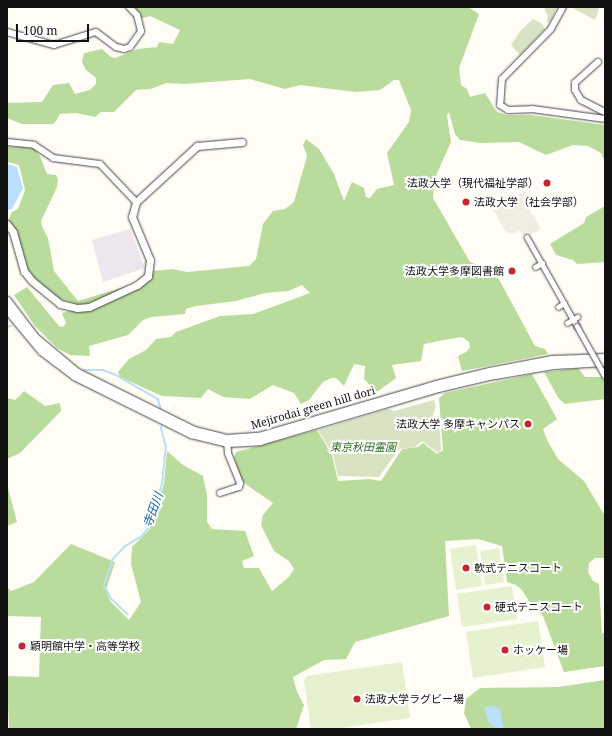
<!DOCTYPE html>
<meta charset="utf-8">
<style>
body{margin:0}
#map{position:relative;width:612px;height:736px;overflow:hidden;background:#fffdf5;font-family:"Noto Serif","Noto Sans JP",serif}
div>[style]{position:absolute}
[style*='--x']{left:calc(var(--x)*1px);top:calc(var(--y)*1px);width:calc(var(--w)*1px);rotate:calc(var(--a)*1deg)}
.industrial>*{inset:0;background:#eee6ef}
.forest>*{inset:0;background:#b9dc9c}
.cemetery>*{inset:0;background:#d9e3c4}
.pitch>*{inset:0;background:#e6f2cf}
.plaza>*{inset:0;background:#f1ede2}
.water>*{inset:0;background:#b9e0f7}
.stream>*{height:1.5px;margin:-0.75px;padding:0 0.75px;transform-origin:0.75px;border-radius:0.75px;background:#b9e0f7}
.roads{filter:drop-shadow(0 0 1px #444) drop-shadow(0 0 1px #444)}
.pedestrian>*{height:4.5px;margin:-2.25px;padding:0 2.25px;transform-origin:2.25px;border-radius:2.25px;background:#fff}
.minor>*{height:6px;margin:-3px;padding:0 3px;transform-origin:3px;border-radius:3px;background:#fff}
.tertiary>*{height:7px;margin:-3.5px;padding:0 3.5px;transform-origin:3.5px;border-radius:3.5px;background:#fff}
.bridges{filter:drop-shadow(0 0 1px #444) drop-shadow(0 0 1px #444)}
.pedestrian-bridge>*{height:4.5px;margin:-2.25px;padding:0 2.25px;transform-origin:2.25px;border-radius:2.25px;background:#fff}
.dots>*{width:11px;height:11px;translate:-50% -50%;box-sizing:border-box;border:2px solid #fff;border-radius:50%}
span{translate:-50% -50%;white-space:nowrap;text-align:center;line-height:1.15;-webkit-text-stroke:4px #fff;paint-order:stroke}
.poi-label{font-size:11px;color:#111}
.right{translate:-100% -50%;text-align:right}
.left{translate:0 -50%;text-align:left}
.street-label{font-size:11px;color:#111}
.park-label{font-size:11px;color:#2f6b1f;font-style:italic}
.water-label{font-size:12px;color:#1768a6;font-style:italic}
.frame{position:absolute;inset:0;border:8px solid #111;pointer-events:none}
.scale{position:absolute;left:16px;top:24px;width:73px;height:18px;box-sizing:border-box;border:2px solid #111;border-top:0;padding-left:5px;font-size:12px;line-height:14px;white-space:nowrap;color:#111;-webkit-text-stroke:3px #fff;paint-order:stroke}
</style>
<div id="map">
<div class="industrial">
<div style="clip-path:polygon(130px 229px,145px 268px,103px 282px,92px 240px)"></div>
</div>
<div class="forest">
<div style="clip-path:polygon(125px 7px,468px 7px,479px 14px,459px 68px,461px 85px,467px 89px,470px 97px,485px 93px,497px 112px,507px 115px,531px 115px,605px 125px,605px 161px,601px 153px,588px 146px,573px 145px,546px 155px,519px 142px,481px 143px,460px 140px,455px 134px,449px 112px,447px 116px,451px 142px,434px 180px,433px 198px,470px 262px,495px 272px,535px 346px,545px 349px,548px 354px,462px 371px,458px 356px,466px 352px,470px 348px,469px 342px,462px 337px,444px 340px,424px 344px,421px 361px,392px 365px,396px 378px,377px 392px,364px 379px,365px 366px,354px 364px,344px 386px,336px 378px,331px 378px,323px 382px,309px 400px,301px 404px,294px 393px,273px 385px,250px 399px,223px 397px,208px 389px,201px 398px,162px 396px,120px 377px,118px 372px,129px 359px,146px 350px,156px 339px,171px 337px,176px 332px,220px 316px,253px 314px,310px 293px,302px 285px,288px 291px,265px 293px,236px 301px,196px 306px,186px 309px,185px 314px,151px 317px,143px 320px,128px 335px,89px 346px,90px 356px,70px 355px,57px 348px,35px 326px,14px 295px,27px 287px,59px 326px,63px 327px,66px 323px,62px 313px,74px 310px,74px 303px,56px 298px,30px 277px,8px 221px,12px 212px,18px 209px,25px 190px,19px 165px,7px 162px,7px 147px,33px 147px,40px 156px,47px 174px,56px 175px,58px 179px,57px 187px,41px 221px,42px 226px,48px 238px,54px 271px,78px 301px,127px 286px,129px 291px,139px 288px,151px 279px,153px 271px,172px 269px,187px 272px,249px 266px,256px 259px,263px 224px,273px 211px,285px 209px,294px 202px,307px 156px,303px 145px,306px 139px,319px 149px,334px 174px,344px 201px,352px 182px,364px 188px,366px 197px,370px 198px,377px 189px,394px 185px,387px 153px,409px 122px,411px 110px,399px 80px,394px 80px,380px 90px,355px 92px,300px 85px,285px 89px,250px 79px,184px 84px,167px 83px,150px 89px,136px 90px,114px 112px,101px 112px,95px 117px,76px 113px,60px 114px,54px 124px,22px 124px,7px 118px,7px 103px,42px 102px,53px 85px,69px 83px,75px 94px,90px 90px,96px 84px,96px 78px,86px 70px,82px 62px,84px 53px,102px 49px,111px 57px,115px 58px,138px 49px,157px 47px,159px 42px,173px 44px,180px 30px,150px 16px,137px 20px)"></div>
<div style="clip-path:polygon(605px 206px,605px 262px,577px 264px,573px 260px,556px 255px,550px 244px,584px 223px,586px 217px)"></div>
<div style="clip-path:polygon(578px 368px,585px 377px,605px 377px,605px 399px,565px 404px,559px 399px,544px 372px)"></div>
<div style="clip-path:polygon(532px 374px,557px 419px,543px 429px,547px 440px,558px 459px,584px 481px,605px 516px,605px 558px,595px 558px,589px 563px,588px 572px,593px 581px,599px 584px,602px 633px,605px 633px,605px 666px,564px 672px,543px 616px,533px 608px,522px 590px,516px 585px,507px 582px,502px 546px,478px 539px,445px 541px,449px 616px,355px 642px,346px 659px,324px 660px,293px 677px,297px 692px,304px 705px,296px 729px,9px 729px,7px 676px,39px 677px,41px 617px,7px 616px,7px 587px,11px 591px,34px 582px,71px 544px,115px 562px,106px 590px,110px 601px,129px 620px,141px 602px,131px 564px,132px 547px,149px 530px,164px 484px,167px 451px,183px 465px,203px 476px,207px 495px,207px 522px,212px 529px,245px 531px,254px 556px,242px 561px,244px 568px,259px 568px,272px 591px,289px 577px,294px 569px,289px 561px,274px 551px,261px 525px,263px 515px,273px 503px,241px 481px,234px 457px,236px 452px,317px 430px,332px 455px,338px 481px,369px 479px,381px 481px,402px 449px,418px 447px,423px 443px,437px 454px,443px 450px,439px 398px,445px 393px)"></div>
<div style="clip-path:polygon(24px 391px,45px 406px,60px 403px,61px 411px,20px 453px,7px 459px,7px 398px,15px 400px)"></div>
<div style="clip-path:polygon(7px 484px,17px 522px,7px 526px)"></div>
<div style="clip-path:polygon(605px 680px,605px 729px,471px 729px,464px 713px,466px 699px,480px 688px,558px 687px)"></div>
</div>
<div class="cemetery">
<div style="clip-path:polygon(545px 7px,557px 7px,549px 23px,547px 22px,548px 15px,545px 11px)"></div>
<div style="clip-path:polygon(571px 7px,595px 7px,599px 9px,595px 20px)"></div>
<div style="clip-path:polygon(533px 19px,541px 23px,545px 29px,520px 55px,511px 45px,521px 30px)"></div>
<div style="clip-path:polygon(434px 400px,436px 407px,433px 415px,440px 432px,441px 450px,438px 453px,422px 441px,415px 447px,399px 449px,379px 477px,338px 476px,333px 454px,318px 430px,388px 409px,394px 411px)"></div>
</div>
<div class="pitch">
<div style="clip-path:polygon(476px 545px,482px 586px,456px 590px,450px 549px)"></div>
<div style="clip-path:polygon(499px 548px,504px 582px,485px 585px,480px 551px)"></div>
<div style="clip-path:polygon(512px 586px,517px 619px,462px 627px,457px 594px)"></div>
<div style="clip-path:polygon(538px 621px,545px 667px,473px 678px,466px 632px)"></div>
<div style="clip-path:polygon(402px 662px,410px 718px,333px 729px,311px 729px,304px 680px,307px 676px)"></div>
</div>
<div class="plaza">
<div style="clip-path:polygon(525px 191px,530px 201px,526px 203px,541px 229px,525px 238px,520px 230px,513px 234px,505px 231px,493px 209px)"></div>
</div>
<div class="water">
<div style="clip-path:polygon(7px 164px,17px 167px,23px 188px,12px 209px,7px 210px)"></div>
<div style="clip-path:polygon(494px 705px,500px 709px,504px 729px,496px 729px,488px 722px,484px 708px)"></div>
</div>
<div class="stream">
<div style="--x:7;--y:327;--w:4;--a:-14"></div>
<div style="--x:84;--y:370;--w:19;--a:0"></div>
<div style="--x:103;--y:370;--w:12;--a:20"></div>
<div style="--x:114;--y:374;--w:51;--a:29.6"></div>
<div style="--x:158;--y:399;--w:9;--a:72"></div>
<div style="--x:128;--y:615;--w:23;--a:-137"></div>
<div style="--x:111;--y:599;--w:15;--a:-118"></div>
<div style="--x:104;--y:586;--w:28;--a:-72"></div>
<div style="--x:113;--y:559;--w:16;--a:-47"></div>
<div style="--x:124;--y:547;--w:21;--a:-31"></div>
<div style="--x:142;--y:536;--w:13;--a:-51"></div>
<div style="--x:150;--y:526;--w:44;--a:-74.1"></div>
<div style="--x:162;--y:484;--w:36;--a:-84"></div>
<div style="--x:166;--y:448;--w:21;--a:-104"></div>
</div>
<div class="roads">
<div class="pedestrian">
<div style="--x:527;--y:237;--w:102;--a:60.7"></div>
<div style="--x:535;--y:267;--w:8;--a:-30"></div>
<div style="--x:558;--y:307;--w:7;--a:-34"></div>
<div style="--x:567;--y:323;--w:12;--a:-31"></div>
</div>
<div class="minor">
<div style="--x:563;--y:7;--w:25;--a:119"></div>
<div style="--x:551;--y:29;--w:70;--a:134.4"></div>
<div style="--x:502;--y:79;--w:26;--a:94"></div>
<div style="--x:500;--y:105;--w:9;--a:32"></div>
<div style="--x:508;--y:110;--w:24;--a:-2"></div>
<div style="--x:532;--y:109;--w:74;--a:7.8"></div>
<div style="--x:7;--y:32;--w:49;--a:15.5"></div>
<div style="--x:54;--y:45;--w:44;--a:-17.2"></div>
<div style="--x:96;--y:32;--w:25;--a:37"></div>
<div style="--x:116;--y:47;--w:8;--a:14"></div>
<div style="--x:124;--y:49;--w:6;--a:-18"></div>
<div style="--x:130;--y:47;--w:19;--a:-55"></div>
<div style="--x:141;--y:31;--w:16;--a:-104"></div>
<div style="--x:137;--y:15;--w:11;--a:-135"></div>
<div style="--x:598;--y:62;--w:31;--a:138"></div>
<div style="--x:575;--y:83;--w:7;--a:90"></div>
<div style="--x:575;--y:90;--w:12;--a:59"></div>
<div style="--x:581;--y:100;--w:27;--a:27"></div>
<div style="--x:7;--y:142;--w:27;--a:6"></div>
<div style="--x:34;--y:145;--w:23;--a:34"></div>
<div style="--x:53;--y:158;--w:47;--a:7.3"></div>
<div style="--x:100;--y:164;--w:52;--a:46.5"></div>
<div style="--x:220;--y:493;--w:20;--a:-18"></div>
<div style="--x:239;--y:487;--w:4;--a:-76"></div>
<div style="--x:240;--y:483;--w:32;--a:-112"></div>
<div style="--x:228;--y:453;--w:14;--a:-94"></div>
</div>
<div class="tertiary">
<div style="--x:7;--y:224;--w:10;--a:53"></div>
<div style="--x:13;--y:232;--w:41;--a:74.2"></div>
<div style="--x:24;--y:271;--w:13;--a:51"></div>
<div style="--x:32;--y:281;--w:36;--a:39"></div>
<div style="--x:60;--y:304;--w:17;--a:13"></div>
<div style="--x:77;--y:308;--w:12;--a:-5"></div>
<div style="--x:89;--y:307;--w:53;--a:-24.6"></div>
<div style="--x:137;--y:285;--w:14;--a:-39"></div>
<div style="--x:148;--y:276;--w:16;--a:-83"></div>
<div style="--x:150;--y:260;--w:47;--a:-112.7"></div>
<div style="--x:132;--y:217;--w:16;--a:-75"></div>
<div style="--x:136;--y:202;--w:83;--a:-42.6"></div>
<div style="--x:197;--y:146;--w:45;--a:-5.1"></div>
<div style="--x:7;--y:300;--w:46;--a:52.9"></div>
<div style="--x:35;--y:337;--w:55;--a:39.8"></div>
<div style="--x:77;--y:372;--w:131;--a:26.4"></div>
<div style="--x:194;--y:430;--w:34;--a:14"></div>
<div style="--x:227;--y:438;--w:31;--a:-4"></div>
<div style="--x:258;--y:436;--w:185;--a:-16.3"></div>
<div style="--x:436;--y:384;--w:55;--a:-13.8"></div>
<div style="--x:489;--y:371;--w:64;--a:-10.8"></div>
<div style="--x:552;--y:359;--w:53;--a:-2.2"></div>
<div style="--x:7;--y:310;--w:53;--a:50.3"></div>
<div style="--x:41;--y:351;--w:41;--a:37.1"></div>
<div style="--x:74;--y:376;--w:131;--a:26.4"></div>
<div style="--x:191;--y:434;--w:37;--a:14"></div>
<div style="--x:227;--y:443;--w:33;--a:-3"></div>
<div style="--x:260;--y:441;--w:186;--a:-16.6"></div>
<div style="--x:438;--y:388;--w:52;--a:-13.2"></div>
<div style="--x:489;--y:376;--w:65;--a:-9.8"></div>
<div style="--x:553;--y:365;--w:52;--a:-3.3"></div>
</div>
</div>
<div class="bridges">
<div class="pedestrian-bridge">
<div style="--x:577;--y:326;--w:57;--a:60.8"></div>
</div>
</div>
<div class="dots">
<div style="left:547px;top:183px;background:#c4262e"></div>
<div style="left:466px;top:202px;background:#c4262e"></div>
<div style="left:512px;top:271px;background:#c4262e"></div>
<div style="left:528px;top:424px;background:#c4262e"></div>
<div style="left:466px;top:568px;background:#c4262e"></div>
<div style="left:487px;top:607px;background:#c4262e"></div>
<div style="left:22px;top:646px;background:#c4262e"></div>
<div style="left:505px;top:650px;background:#c4262e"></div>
<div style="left:357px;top:699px;background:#c4262e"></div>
</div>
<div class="poi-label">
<span class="right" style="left:539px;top:183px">法政大学（現代福祉学部）</span>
<span class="left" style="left:474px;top:202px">法政大学（社会学部）</span>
<span class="right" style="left:504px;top:271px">法政大学多摩図書館</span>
<span class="right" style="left:520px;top:424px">法政大学 多摩キャンパス</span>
<span class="left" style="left:474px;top:568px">軟式テニスコート</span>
<span class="left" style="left:495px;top:607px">硬式テニスコート</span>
<span class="left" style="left:30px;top:646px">穎明館中学・高等学校</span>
<span class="left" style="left:513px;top:650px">ホッケー場</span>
<span class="left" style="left:365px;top:699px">法政大学ラグビー場</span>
</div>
<div class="street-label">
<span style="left:313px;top:408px;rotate:-16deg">Mejirodai green hill dori</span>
</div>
<div class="park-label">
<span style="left:363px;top:447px">東京秋田霊園</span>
</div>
<div class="water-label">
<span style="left:153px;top:510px;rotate:-70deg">寺田川</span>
</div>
<div class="frame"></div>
<div class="scale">100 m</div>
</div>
